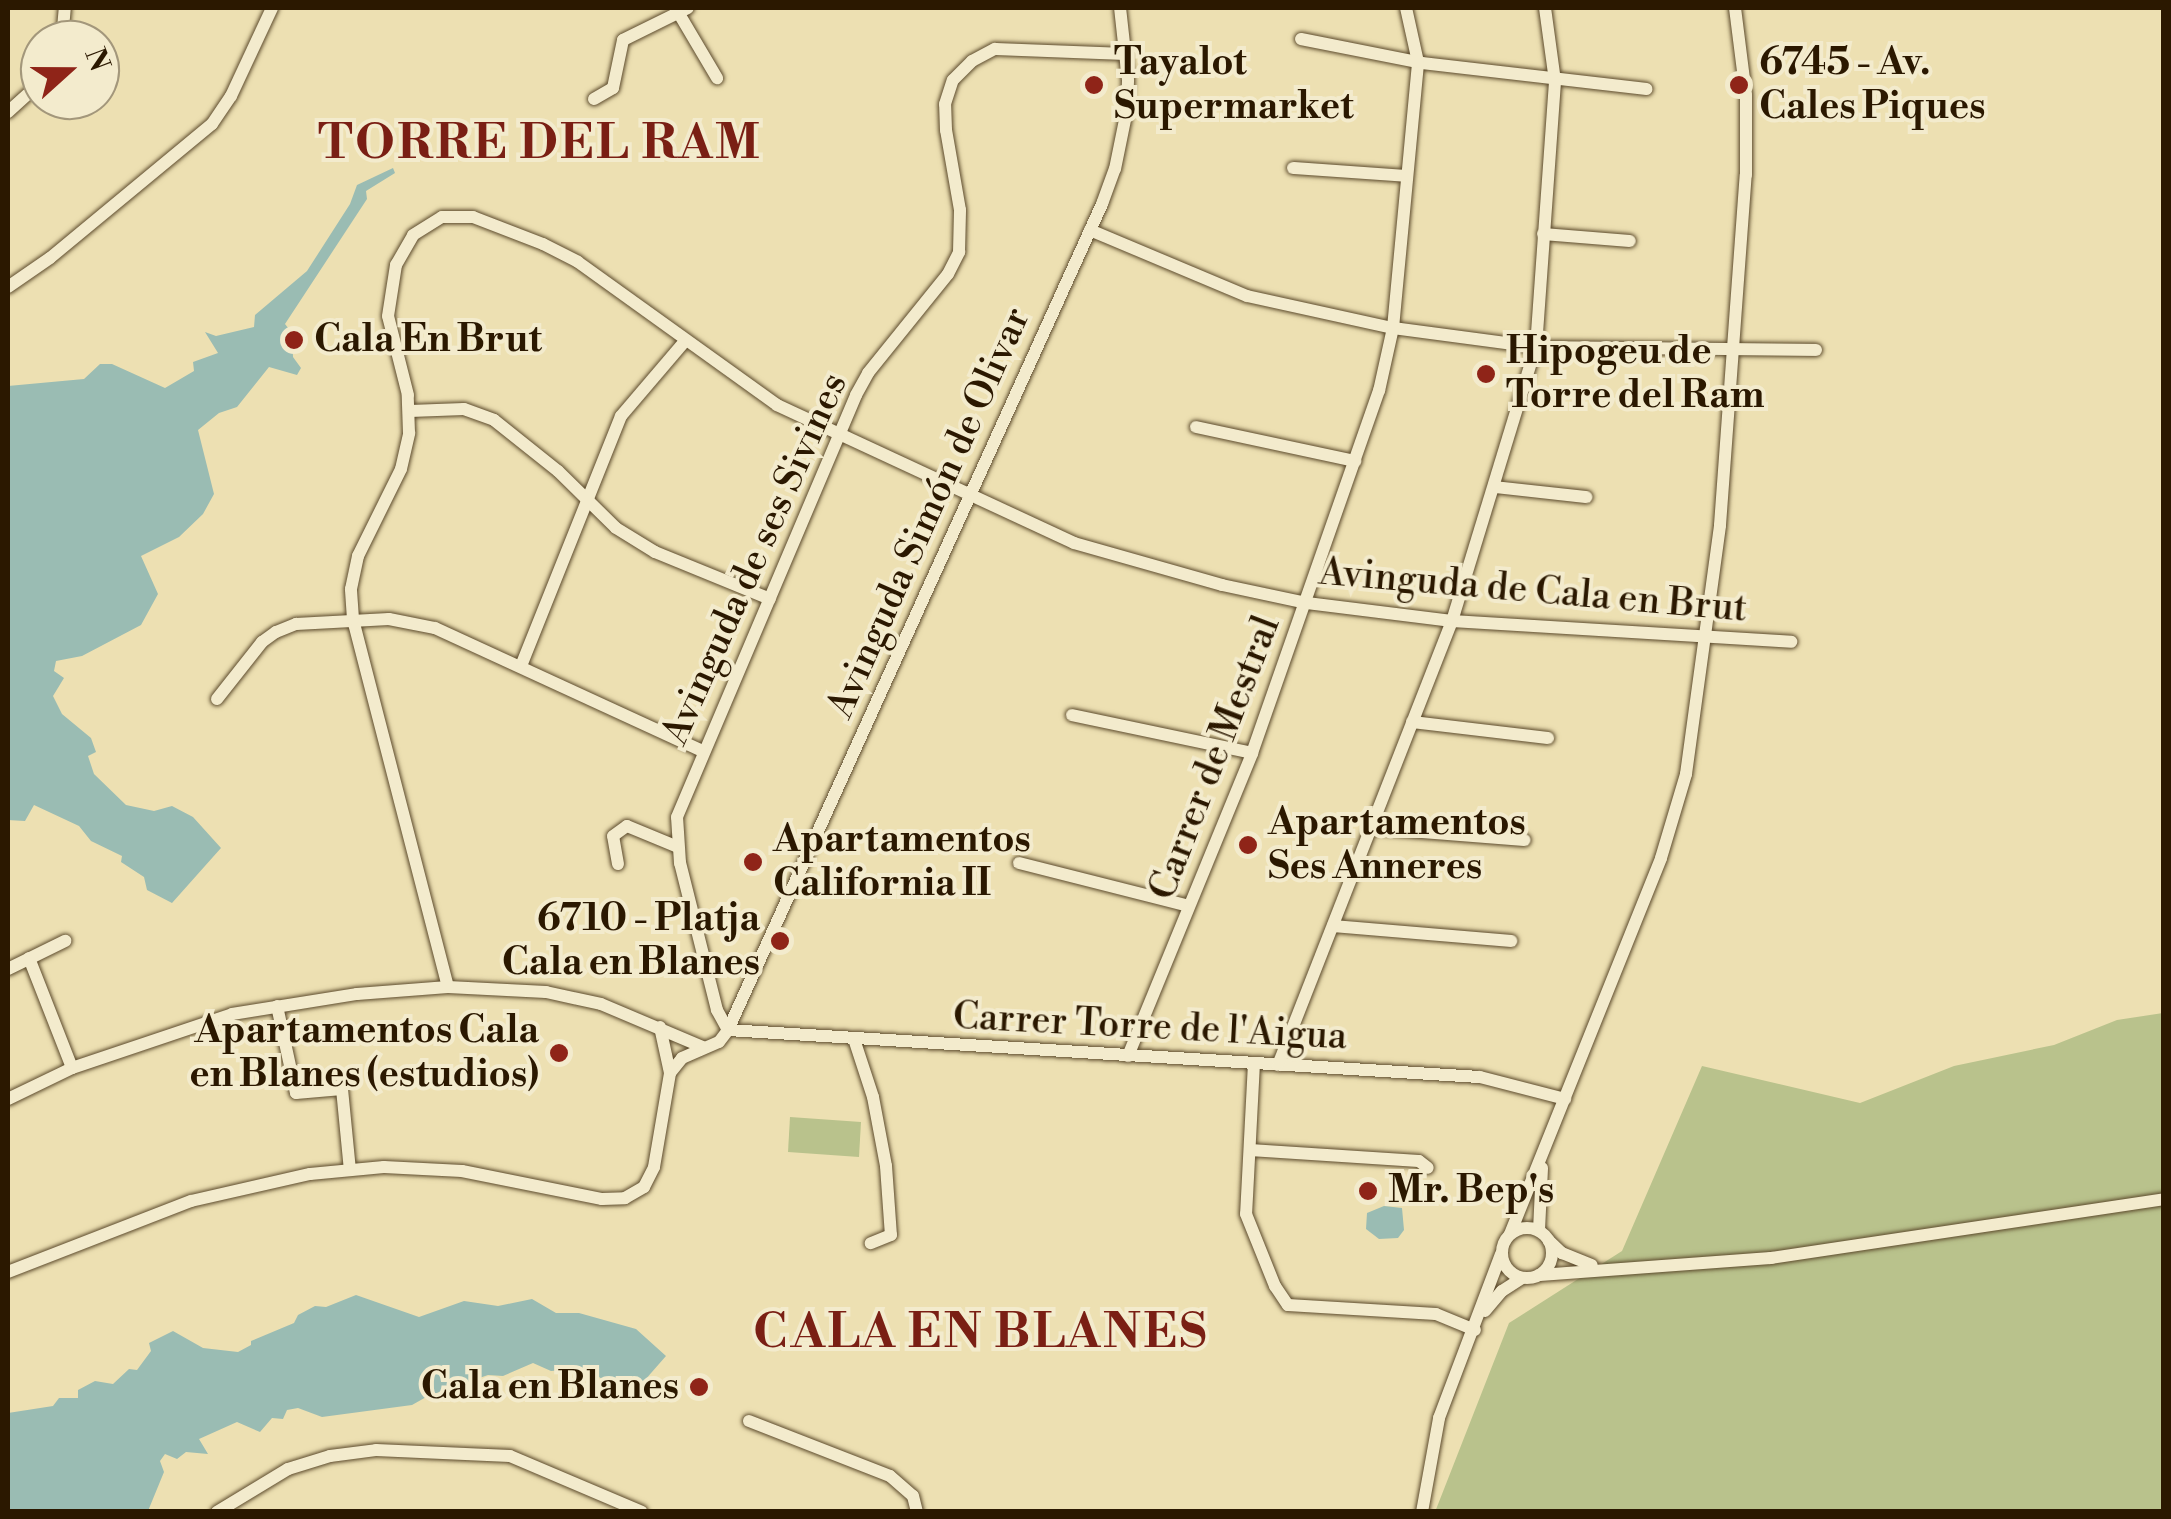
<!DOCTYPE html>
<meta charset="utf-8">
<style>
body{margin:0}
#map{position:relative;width:2171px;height:1519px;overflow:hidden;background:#ede0b2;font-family:"Libre Bodoni",serif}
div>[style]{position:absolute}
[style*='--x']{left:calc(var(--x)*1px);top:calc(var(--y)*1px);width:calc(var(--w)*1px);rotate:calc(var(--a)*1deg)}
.green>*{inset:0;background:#b9c28c}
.water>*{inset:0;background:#9abcb3}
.roads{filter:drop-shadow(0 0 2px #5c4a2c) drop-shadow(0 0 2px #5c4a2c)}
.minor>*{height:12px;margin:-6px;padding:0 6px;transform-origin:6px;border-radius:6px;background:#f3ebcd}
.minor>.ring{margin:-6px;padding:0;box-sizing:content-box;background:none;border:12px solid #f3ebcd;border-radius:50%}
.dots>*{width:28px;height:28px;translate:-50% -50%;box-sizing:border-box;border:5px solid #f3ebcd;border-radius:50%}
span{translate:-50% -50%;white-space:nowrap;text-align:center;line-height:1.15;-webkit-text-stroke:8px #f3ebcd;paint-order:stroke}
.poi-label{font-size:38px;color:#2b1800;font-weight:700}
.left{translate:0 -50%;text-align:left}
.right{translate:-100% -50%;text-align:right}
.street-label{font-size:38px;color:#2b1800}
.district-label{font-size:48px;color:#7a1f14;font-weight:700;letter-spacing:2.5px}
.frame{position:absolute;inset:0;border:10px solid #2b1800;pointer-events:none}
.north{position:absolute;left:20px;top:20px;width:100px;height:100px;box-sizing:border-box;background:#f3ebcd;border:2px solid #a3977b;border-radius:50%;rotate:69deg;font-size:28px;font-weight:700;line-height:40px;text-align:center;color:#2b1800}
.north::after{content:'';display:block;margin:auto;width:35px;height:45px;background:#8f2418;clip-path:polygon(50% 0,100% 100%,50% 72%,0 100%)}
</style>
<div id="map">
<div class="green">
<div style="clip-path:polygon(2163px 1013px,2163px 1511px,1435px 1512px,1509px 1323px,1622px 1251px,1702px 1066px,1860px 1103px,1954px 1066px,2054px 1045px,2117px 1020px)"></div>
<div style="clip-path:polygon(790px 1117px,861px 1122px,859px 1157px,788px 1152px)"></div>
</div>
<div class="water">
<div style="clip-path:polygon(393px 168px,395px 173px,366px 191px,367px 199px,285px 324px,292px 333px,293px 357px,301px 368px,297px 375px,269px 367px,237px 407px,219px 413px,198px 430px,214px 494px,203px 514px,179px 537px,141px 556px,158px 594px,141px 625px,82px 656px,56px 661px,54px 671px,64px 678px,53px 696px,62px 714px,91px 738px,96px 752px,88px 756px,94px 774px,126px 805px,154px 811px,172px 806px,193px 817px,221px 848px,172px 903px,147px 890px,144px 877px,121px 862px,122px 856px,91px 841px,79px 826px,34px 805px,25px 821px,8px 820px,8px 386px,84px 379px,100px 364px,112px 364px,165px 388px,194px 371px,193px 362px,218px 353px,205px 332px,216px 336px,254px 327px,255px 315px,307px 271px,350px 204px,357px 185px)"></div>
<div style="clip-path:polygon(1384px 1206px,1402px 1208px,1404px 1230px,1398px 1238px,1379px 1239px,1366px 1229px,1367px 1213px)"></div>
<div style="clip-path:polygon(356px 1295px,419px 1317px,464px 1301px,498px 1306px,532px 1299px,556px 1313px,579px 1313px,636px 1329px,666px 1356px,630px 1397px,585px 1368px,551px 1371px,533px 1363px,503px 1376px,488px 1375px,428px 1396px,412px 1405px,322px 1417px,298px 1408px,287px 1410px,283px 1419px,272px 1418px,260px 1432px,237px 1422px,199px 1439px,208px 1454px,186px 1452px,177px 1459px,165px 1454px,160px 1461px,164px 1472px,148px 1511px,8px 1511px,8px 1413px,53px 1406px,59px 1398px,78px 1398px,78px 1390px,95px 1381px,113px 1384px,129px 1369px,137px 1370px,151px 1351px,149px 1343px,173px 1331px,203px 1348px,238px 1352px,251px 1345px,251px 1341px,294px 1323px,298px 1315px,315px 1306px,326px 1307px)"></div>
</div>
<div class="roads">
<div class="minor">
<div style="--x:678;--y:12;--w:77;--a:59.4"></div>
<div style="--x:1301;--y:39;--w:123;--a:11.2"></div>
<div style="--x:1422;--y:63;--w:226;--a:6.6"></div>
<div style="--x:62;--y:40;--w:32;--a:-85"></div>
<div style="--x:594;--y:99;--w:22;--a:-30"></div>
<div style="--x:613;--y:88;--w:49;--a:-78.2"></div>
<div style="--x:623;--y:40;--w:72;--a:-26.2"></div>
<div style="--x:8;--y:112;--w:43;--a:-42.2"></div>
<div style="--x:1293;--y:168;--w:114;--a:4"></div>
<div style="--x:1090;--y:230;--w:170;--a:22.8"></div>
<div style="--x:1247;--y:296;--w:149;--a:12.4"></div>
<div style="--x:1393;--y:328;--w:144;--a:7.6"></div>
<div style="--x:1536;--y:347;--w:280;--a:0.6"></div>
<div style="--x:1543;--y:234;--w:87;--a:4.6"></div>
<div style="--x:8;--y:287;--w:51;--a:-34.6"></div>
<div style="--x:50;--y:258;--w:210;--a:-39.6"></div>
<div style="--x:212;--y:124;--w:34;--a:-56"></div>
<div style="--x:231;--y:96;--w:97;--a:-65"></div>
<div style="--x:410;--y:411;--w:54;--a:-2.1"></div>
<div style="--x:464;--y:409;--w:32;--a:20"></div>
<div style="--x:494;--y:420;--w:82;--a:38.6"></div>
<div style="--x:558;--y:471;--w:81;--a:44.5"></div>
<div style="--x:616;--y:528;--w:46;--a:31.6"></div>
<div style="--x:655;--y:552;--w:124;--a:22.2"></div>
<div style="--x:1196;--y:427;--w:163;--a:12.1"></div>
<div style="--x:1495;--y:487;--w:92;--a:6.3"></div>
<div style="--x:521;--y:666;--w:269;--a:-68.2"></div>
<div style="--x:621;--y:416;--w:99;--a:-49.5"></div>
<div style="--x:217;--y:699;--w:73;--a:-51.7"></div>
<div style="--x:262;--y:642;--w:17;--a:-36"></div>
<div style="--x:276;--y:632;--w:22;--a:-22"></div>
<div style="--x:296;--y:624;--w:93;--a:-3.1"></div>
<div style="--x:389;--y:619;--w:47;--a:11.1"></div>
<div style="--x:435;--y:628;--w:295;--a:24.7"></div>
<div style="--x:1072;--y:715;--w:184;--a:11.9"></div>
<div style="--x:1412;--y:722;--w:137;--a:6.7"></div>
<div style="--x:1371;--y:828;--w:154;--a:4.5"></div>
<div style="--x:1019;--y:863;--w:175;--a:14.2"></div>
<div style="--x:618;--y:864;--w:28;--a:-100"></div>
<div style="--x:613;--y:836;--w:17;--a:-36"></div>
<div style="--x:627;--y:826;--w:55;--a:22.4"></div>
<div style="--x:1333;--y:926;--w:179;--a:4.8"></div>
<div style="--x:29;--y:958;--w:118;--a:68.6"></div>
<div style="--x:8;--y:969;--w:64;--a:-26.2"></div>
<div style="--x:448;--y:987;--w:380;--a:-104.5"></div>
<div style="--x:353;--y:619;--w:30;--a:-94"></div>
<div style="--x:351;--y:589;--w:34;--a:-78"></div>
<div style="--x:358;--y:556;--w:97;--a:-63.7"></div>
<div style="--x:401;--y:469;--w:37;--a:-77"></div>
<div style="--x:409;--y:433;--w:38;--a:-92"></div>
<div style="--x:408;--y:395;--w:81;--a:-104.2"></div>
<div style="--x:388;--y:316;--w:52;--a:-81.1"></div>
<div style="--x:396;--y:265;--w:34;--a:-60"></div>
<div style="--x:413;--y:235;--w:34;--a:-32"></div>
<div style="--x:442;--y:217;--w:31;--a:0"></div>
<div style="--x:473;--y:217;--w:75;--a:21.1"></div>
<div style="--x:543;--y:244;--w:39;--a:27"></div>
<div style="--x:578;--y:262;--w:245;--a:35.7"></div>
<div style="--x:777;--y:405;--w:327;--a:24.9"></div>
<div style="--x:1074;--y:543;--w:154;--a:15.8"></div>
<div style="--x:1222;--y:585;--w:87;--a:12"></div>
<div style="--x:1307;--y:603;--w:146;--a:7.1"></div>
<div style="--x:1452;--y:621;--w:340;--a:3.5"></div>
<div style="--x:277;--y:1006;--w:89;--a:77.7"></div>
<div style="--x:296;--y:1093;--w:46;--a:-5"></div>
<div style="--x:342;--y:1089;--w:81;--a:84.4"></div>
<div style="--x:660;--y:1027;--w:47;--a:77.7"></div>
<div style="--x:728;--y:1030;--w:23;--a:-119"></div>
<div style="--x:717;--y:1010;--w:152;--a:-104.1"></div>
<div style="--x:680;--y:863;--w:46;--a:-93.7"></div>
<div style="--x:677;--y:817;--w:458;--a:-67"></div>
<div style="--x:856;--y:395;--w:25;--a:-61"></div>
<div style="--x:868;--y:373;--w:127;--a:-51.1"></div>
<div style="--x:948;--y:274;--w:25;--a:-63"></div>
<div style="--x:959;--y:252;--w:42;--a:-88.6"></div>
<div style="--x:960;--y:210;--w:81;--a:-99.9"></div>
<div style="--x:946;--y:130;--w:26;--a:-92"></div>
<div style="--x:945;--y:104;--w:25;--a:-72"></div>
<div style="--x:953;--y:80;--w:27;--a:-45"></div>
<div style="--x:972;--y:61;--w:26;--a:-28"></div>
<div style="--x:995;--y:49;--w:131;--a:2.2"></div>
<div style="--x:728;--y:1030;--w:753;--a:3.58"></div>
<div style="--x:1480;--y:1077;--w:88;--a:14.5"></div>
<div style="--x:854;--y:1039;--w:61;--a:71.9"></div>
<div style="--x:873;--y:1097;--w:70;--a:79.3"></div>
<div style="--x:886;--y:1166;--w:69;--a:85.9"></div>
<div style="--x:891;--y:1235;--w:22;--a:158"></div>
<div style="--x:1128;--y:1056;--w:327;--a:-67.7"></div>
<div style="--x:1252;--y:753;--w:384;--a:-70.7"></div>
<div style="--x:1379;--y:391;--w:65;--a:-77.5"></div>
<div style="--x:1393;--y:328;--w:267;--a:-84.6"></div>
<div style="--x:1418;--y:62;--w:55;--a:-102.5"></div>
<div style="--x:1254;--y:1063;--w:151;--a:93"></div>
<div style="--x:1246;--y:1214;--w:78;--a:68.1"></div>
<div style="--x:1275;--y:1286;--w:23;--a:56"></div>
<div style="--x:1288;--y:1305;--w:148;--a:3.5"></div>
<div style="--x:1436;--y:1314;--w:42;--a:22.3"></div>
<div style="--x:1278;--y:1065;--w:477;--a:-68.6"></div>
<div style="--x:1452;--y:621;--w:287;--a:-73"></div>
<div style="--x:1536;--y:347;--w:267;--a:-85.9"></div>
<div style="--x:1555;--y:81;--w:74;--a:-97.8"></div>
<div style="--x:8;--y:1099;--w:71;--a:-25.8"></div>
<div style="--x:72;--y:1068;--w:169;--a:-18.6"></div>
<div style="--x:232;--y:1014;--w:127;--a:-9.1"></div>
<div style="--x:357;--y:994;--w:91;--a:-4.4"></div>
<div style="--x:448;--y:987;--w:98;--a:2.9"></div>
<div style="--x:546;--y:992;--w:56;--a:12.3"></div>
<div style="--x:601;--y:1004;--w:111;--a:22.9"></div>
<div style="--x:1250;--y:1150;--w:169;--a:3.7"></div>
<div style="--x:1419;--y:1161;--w:11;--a:38"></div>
<div class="ring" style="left:1502px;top:1228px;width:38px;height:38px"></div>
<div style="--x:1539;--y:1230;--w:62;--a:-87.2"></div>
<div style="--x:1510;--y:1234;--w:405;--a:-68.1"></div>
<div style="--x:1661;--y:858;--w:88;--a:-73.4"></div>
<div style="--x:1686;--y:774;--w:251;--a:-82.2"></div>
<div style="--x:1720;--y:525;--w:351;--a:-85.8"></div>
<div style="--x:1746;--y:175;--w:80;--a:-90"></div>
<div style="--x:1746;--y:95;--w:88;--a:-97.2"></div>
<div style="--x:1549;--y:1241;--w:18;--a:43"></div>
<div style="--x:1562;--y:1253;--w:32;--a:22"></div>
<div style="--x:8;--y:1272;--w:196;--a:-21.2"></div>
<div style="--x:191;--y:1201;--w:122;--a:-12.8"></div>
<div style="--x:310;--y:1174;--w:74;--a:-5.4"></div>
<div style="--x:384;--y:1167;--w:78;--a:2.9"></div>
<div style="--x:462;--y:1171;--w:143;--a:11.3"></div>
<div style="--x:602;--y:1199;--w:23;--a:-2"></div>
<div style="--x:625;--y:1198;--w:22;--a:-30"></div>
<div style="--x:644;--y:1187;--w:22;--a:-63"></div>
<div style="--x:654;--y:1167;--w:95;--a:-80.3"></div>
<div style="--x:670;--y:1073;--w:19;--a:-51"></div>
<div style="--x:682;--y:1058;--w:40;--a:-23.4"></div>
<div style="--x:719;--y:1042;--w:15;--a:-53"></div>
<div style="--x:728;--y:1030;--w:907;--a:-65.64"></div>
<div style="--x:1102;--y:204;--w:37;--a:-70"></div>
<div style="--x:1115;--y:169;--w:60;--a:-78.5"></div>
<div style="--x:1127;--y:110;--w:30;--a:-88"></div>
<div style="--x:1128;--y:80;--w:72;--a:-96.3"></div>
<div style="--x:1539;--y:1275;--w:233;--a:-4.2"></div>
<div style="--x:1771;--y:1258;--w:397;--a:-8.5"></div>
<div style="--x:1485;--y:1311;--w:26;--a:-50"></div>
<div style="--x:1502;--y:1291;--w:24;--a:-33"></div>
<div style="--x:749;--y:1421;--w:151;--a:21.3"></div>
<div style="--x:890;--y:1476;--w:30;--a:41"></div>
<div style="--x:913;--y:1496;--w:16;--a:76"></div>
<div style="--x:217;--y:1512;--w:83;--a:-31.2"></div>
<div style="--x:288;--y:1469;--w:44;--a:-17.2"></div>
<div style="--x:330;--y:1456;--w:46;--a:-7.4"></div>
<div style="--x:376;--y:1450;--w:134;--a:2.6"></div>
<div style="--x:510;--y:1456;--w:143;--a:23"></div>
<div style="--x:1422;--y:1512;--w:96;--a:-79.7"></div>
<div style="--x:1439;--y:1418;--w:175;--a:-69.3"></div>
</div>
</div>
<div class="dots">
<div style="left:1094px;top:85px;background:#8f2418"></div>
<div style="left:1739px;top:85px;background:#8f2418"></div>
<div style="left:294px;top:340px;background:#8f2418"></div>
<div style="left:1486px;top:374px;background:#8f2418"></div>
<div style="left:1248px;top:845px;background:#8f2418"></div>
<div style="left:753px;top:862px;background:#8f2418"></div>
<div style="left:780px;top:941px;background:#8f2418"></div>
<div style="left:559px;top:1053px;background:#8f2418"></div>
<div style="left:1368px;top:1191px;background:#8f2418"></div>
<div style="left:699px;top:1387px;background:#8f2418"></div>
</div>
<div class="poi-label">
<span class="left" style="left:1114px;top:85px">Tayalot<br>Supermarket</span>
<span class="left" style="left:1759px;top:85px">6745 - Av.<br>Cales Piques</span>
<span class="left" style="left:314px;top:340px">Cala En Brut</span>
<span class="left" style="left:1506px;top:374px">Hipogeu de<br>Torre del Ram</span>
<span class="left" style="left:1268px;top:845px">Apartamentos<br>Ses Anneres</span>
<span class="left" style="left:773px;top:862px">Apartamentos<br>California II</span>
<span class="right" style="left:760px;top:941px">6710 - Platja<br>Cala en Blanes</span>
<span class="right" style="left:539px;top:1053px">Apartamentos Cala<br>en Blanes (estudios)</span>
<span class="left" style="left:1388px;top:1191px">Mr. Bep's</span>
<span class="right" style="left:679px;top:1387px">Cala en Blanes</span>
</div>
<div class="street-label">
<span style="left:929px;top:513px;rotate:-66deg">Avinguda Simón de Olivar</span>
<span style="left:755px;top:559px;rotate:-66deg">Avinguda de ses Sivines</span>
<span style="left:1533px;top:591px;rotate:5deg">Avinguda de Cala en Brut</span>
<span style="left:1215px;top:758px;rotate:-69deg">Carrer de Mestral</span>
<span style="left:1150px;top:1027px;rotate:3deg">Carrer Torre de l'Aigua</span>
</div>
<div class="district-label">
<span style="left:540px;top:145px">TORRE DEL RAM</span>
<span style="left:981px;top:1334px">CALA EN BLANES</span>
</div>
<div class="frame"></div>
<div class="north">N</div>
</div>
